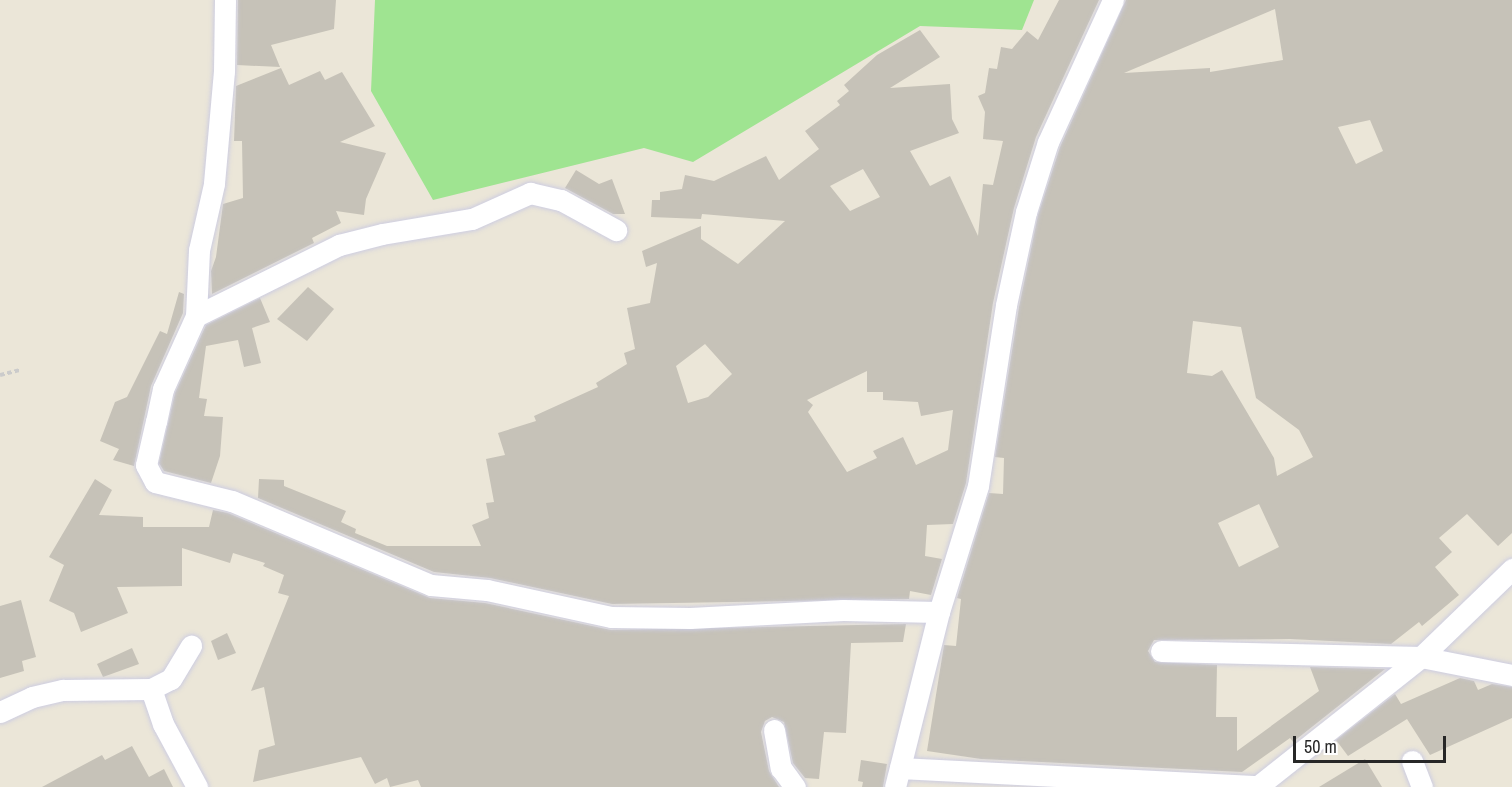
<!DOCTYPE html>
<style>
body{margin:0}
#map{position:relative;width:1512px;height:787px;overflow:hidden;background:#ebe6d8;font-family:"Archivo Narrow",sans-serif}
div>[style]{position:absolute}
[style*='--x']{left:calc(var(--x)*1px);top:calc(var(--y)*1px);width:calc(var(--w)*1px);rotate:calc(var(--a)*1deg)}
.green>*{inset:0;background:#9fe491}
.building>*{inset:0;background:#c6c2b8}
.path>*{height:4px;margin-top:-2px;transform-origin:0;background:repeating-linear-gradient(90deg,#cbcbcb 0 4.5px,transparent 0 7.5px)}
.roads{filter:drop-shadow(0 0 2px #cdcde1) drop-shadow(0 0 2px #cdcde1)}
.minor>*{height:21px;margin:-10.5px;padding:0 10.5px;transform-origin:10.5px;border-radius:10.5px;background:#fff}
span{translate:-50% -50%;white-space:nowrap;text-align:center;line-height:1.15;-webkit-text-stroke:4.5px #fff;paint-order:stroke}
.scale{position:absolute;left:1293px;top:736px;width:153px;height:27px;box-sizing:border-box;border:3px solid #272727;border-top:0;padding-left:8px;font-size:18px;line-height:21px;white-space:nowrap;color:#272727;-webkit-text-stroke:4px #fff;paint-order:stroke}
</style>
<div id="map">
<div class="green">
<div style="clip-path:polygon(375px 0,1034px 0,1022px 30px,920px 26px,693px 162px,644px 148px,433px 200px,371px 91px)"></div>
</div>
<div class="building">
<div style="clip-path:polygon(238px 0,336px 0,334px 29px,271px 45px,280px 67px,237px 65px)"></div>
<div style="clip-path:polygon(evenodd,1059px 0,1099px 0,1036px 137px,1014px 208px,993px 303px,966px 483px,953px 524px,927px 525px,925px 556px,942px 559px,931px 595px,910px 591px,909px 599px,612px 604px,490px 578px,434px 572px,258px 498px,259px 479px,284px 480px,284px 486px,346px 511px,341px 522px,356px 529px,355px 533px,387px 546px,481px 546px,472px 525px,489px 518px,486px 503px,494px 502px,486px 459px,505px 455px,498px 433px,536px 421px,534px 416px,598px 387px,596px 383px,627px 364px,624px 353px,635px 349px,627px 308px,650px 303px,657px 263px,646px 267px,642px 251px,701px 226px,701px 239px,738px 264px,785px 221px,702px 214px,701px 219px,651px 217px,652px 200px,660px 200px,660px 192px,682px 189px,685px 175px,714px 181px,766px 156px,779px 180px,819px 149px,805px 131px,840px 105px,837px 101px,849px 91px,844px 85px,877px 55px,920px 30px,940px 57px,890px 88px,950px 84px,952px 119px,959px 133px,910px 151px,930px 186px,950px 176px,978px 236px,983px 184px,993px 185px,1003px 141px,983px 139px,985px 112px,978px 96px,985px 93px,989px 68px,997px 69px,1001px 47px,1012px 49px,1027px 31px,1038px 40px,1059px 0,863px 169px,880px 197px,850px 211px,830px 186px,863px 169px,1059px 0,705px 344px,732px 374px,708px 397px,688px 403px,676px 366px,705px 344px,1059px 0,867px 371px,867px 392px,883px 392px,883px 400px,918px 402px,921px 416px,953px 410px,948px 450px,916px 465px,903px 437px,873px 451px,877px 458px,847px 472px,808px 412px,813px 405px,807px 400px,867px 371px)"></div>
<div style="clip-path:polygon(evenodd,1126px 0,1512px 0,1512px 533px,1498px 546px,1467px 514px,1439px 538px,1452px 552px,1435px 567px,1459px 595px,1422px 626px,1419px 622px,1391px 644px,1290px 639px,1154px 640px,1148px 651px,1155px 662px,1217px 665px,1216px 717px,1237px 717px,1237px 751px,1319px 691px,1310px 667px,1385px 669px,1293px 742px,1290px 738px,1242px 772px,981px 759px,927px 751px,944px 645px,956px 646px,961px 599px,957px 598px,989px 493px,1003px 494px,1004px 458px,995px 457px,1019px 307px,1038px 215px,1060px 147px,1126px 0,1275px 9px,1283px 60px,1210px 72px,1210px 68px,1124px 73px,1275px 9px,1126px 0,1370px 120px,1383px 151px,1356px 164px,1338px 127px,1370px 120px,1126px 0,1193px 321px,1241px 327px,1256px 398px,1299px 430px,1313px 457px,1277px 476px,1274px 458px,1222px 370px,1212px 376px,1187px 373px,1193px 321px,1126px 0,1259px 504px,1279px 547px,1239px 567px,1218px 523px,1259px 504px)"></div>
<div style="clip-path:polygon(281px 68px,289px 85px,320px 71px,325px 80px,342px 72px,375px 126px,340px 142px,386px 153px,366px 199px,364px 215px,336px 211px,341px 223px,312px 238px,314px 243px,212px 294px,211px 271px,216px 257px,223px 204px,243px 198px,242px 141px,234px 141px,236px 86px)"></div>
<div style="clip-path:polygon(576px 170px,599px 184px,612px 179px,625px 214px,613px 214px,565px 188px)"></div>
<div style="clip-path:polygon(308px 287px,334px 309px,307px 341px,277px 319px)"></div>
<div style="clip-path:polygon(179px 292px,184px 294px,183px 313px,151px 386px,134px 466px,113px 460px,119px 449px,100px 441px,115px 402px,127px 397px,160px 331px,167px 334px)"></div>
<div style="clip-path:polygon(260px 298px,270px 322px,252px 328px,261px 363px,244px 367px,238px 340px,206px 346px,199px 398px,207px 399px,204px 416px,223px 417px,220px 456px,211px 483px,164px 471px,159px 463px,175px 393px,206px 325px)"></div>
<div style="clip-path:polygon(95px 479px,112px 490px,99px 515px,143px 517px,143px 527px,209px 527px,213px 510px,228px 513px,430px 598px,485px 603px,611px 630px,906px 624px,903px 642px,851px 643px,846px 733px,824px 732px,819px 779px,805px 778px,793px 763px,784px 722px,772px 717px,765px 721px,761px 732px,769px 771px,779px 787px,421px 787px,418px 780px,390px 787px,387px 778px,375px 784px,361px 757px,253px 782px,259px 750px,275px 745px,264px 687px,251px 691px,289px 596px,278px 593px,284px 575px,263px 566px,265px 563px,233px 553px,230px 563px,182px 548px,182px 586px,117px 587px,128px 613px,81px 632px,74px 613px,49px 601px,64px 565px,49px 557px)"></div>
<div style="clip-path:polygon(21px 600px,36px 657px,22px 661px,24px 671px,0 678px,0 606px)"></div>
<div style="clip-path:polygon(227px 633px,236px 653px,218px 660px,211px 641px)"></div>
<div style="clip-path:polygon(132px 648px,139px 664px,103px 677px,97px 664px)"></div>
<div style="clip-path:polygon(1460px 678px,1474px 681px,1478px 690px,1492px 684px,1512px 687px,1512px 718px,1430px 755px,1407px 719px,1348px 756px,1336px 740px,1395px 694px,1401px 704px)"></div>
<div style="clip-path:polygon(132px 746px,149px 777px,164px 769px,173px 787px,42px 787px,102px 755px,105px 760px)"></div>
<div style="clip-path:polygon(1365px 759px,1382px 787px,1319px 787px)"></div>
<div style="clip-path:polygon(861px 760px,887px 764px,883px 787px,862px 787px,863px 782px,858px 781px)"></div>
</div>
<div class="path">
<div style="--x:0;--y:375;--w:21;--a:-14"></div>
</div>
<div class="roads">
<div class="minor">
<div style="--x:225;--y:0;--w:71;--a:90.8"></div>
<div style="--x:224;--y:71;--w:113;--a:95.1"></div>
<div style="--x:214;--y:184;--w:68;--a:102.8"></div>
<div style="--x:199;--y:250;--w:66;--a:92.6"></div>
<div style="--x:196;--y:316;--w:80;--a:114.3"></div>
<div style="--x:163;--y:389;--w:33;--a:102"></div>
<div style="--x:156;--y:421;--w:45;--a:102.8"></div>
<div style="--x:146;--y:465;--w:19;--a:62"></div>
<div style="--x:155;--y:482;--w:79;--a:13.9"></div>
<div style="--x:232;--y:501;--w:216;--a:22.9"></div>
<div style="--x:431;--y:585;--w:56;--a:5.1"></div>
<div style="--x:487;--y:590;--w:127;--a:12.3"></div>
<div style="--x:611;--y:617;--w:79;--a:0.7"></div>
<div style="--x:690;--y:618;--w:153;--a:-3"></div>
<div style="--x:843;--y:610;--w:96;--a:1.2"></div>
<div style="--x:196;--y:316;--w:160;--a:-26.4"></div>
<div style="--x:339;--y:245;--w:44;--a:-14.3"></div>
<div style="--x:382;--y:234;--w:91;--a:-9.5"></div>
<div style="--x:472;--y:219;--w:64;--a:-24.1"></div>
<div style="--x:530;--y:193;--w:32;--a:13"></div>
<div style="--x:561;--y:200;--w:63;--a:28.6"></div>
<div style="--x:1161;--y:651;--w:260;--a:1.3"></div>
<div style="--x:1421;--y:657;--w:93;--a:11.2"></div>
<div style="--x:151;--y:689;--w:22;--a:-27"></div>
<div style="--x:171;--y:679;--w:39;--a:-59"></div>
<div style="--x:0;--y:712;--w:35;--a:-25"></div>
<div style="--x:32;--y:697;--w:32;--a:-13"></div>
<div style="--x:63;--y:690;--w:88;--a:-0.7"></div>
<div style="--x:151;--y:689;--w:37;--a:71"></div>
<div style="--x:163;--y:724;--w:72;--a:61.6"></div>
<div style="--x:774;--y:730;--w:39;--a:80"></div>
<div style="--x:781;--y:768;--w:24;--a:54"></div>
<div style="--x:1412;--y:761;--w:28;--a:69"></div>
<div style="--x:900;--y:768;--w:358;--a:2.9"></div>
<div style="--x:895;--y:787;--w:180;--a:-75.9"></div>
<div style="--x:939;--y:612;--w:132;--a:-72.8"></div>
<div style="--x:978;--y:486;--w:183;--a:-81.2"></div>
<div style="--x:1006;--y:305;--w:95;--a:-77.9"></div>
<div style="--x:1026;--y:212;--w:73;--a:-72.6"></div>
<div style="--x:1048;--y:142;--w:156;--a:-65.4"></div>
<div style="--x:1257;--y:787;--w:209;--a:-38.4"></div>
<div style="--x:1421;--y:657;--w:127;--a:-44"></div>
</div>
</div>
<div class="scale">50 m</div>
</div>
